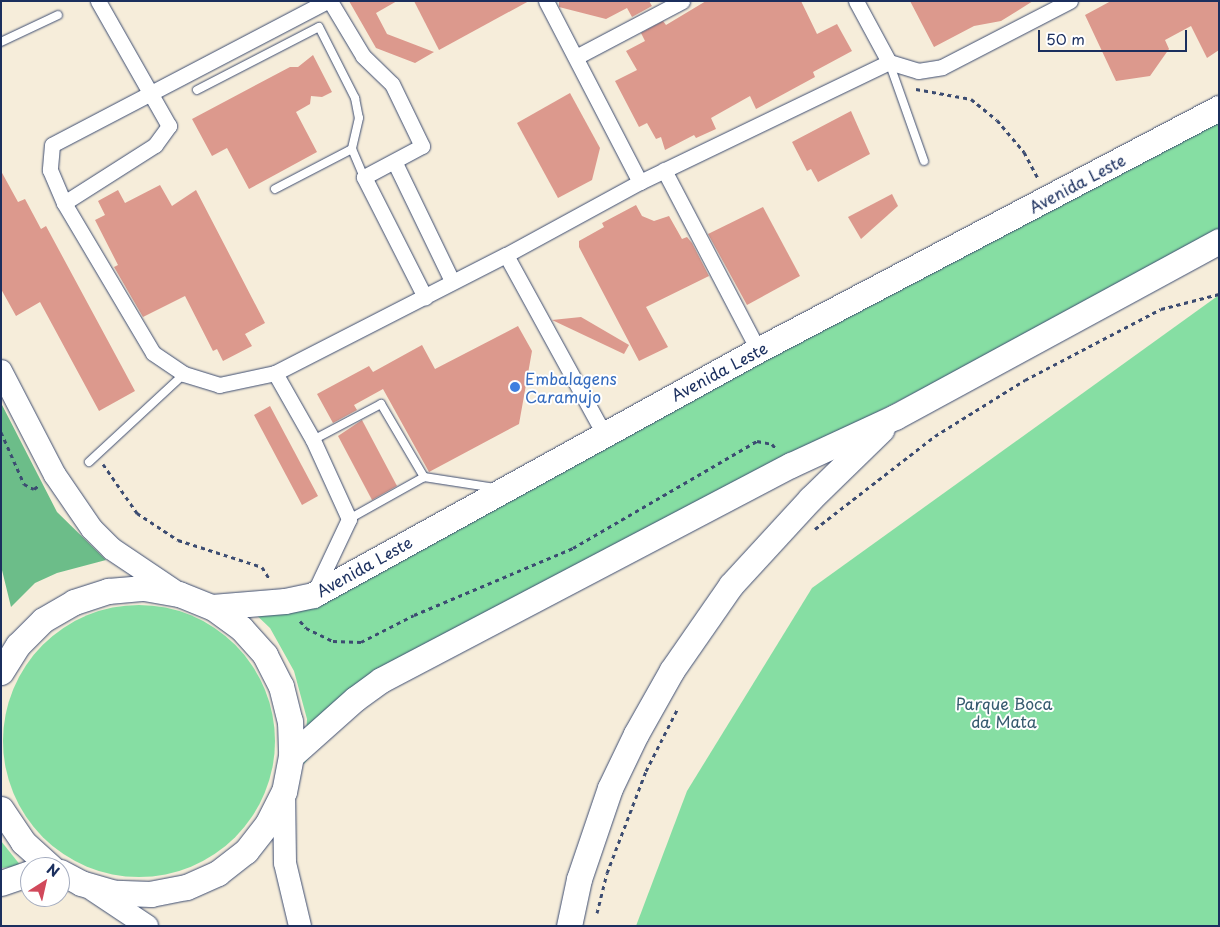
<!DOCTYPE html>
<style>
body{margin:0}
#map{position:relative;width:1220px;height:927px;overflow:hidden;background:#f6edda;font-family:"Playpen Sans",sans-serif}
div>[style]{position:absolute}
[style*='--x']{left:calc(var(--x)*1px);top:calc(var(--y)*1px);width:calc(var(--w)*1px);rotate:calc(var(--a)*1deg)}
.green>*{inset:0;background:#86dea3}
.round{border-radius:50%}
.forest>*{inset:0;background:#6cbd89}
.building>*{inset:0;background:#dc998d}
.path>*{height:3px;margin-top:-1.5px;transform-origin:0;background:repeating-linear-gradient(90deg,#3c4c71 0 4px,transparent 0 8px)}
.roads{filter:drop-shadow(0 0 1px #3c4c71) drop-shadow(0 0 1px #3c4c71)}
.service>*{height:8px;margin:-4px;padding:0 4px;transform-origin:4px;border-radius:4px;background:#fff}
.minor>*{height:15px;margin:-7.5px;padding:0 7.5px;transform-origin:7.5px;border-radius:7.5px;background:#fff}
.secondary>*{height:22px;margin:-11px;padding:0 11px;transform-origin:11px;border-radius:11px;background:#fff}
.primary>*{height:25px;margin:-12.5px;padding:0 12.5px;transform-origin:12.5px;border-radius:12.5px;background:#fff}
.dots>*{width:14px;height:14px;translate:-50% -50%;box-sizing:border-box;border:2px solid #fff;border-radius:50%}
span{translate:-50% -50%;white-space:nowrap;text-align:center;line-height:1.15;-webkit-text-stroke:4px #fff;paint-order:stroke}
.street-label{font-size:16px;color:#1b2f5e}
.shop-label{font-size:16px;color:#366cbe}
.left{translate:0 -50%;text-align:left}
.park-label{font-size:16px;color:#365b6f}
.frame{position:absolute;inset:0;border:2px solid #1b2f5e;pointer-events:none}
.north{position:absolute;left:20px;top:857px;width:50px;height:50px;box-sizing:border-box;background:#fff;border:1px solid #a4acbf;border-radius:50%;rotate:35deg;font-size:14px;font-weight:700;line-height:20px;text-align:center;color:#1b2f5e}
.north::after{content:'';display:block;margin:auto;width:18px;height:22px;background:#d1495b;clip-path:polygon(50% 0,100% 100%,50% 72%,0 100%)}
.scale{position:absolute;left:1038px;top:30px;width:149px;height:22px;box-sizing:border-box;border:2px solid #1b2f5e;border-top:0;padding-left:6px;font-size:15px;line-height:18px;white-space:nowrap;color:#1b2f5e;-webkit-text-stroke:4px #fff;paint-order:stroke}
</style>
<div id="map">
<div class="green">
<div style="clip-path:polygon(1219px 110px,1219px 236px,375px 671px,304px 764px,307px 719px,294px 671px,270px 628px,250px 609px,286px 597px)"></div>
<div style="clip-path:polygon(1219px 295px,1219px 926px,636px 926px,687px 791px,812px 588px)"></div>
<div class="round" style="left:3px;top:605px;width:272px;height:272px"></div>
<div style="clip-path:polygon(1px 841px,21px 866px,1px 868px)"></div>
</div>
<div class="forest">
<div style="clip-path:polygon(1px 403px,57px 512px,106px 560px,57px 573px,35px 583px,11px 607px,1px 566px)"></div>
</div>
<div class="building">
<div style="clip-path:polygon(349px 1px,397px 1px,376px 13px,387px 34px,434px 52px,415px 63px,376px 48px)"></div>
<div style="clip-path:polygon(414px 1px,529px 1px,439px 50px)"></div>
<div style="clip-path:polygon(559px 1px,649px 1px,652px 6px,632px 17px,627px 8px,606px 19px,559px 7px)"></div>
<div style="clip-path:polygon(706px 1px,801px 1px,817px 34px,837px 24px,852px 51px,813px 72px,815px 77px,756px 109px,750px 96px,711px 118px,716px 129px,696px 138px,694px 135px,665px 150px,661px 137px,656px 139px,647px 123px,639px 127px,615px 81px,637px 70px,626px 51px,645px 41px,641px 33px,663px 21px,666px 25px)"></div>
<div style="clip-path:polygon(910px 1px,1033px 1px,1001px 21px,974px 26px,934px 47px)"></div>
<div style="clip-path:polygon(1111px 1px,1219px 1px,1219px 50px,1207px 58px,1191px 26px,1165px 40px,1169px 49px,1150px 76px,1116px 81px,1085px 15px)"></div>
<div style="clip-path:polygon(313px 55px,332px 92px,322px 97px,311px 96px,310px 104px,296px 112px,317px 152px,249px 189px,227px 148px,212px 156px,192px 119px,290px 67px,298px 67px)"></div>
<div style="clip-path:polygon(570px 93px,600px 148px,592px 180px,558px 198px,517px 123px)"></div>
<div style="clip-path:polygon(851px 111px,870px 154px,818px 182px,811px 169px,807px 171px,792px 142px)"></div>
<div style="clip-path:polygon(1px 171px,18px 202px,25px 199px,41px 229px,46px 226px,135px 391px,99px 411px,40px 302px,16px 316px,1px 289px)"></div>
<div style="clip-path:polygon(160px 185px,172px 206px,196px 190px,265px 323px,245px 334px,252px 346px,223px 361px,217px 349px,213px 351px,185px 296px,143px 317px,114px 267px,118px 265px,95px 220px,105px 215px,98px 201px,118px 190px,125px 203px)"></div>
<div style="clip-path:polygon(892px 194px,898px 206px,861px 239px,848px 217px)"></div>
<div style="clip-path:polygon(636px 205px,642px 216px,654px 221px,669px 216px,682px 239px,687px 237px,692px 243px,709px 276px,646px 307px,668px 347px,639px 361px,579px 247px,579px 241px,604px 227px,602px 223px)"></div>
<div style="clip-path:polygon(763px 207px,800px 276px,747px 305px,708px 234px)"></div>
<div style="clip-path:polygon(581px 317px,629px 345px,624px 354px,552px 320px)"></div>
<div style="clip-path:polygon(518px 326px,532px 351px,519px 424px,429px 472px,383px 389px,354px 405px,357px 410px,333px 423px,317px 394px,369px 366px,373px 372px,422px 345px,435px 369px)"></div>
<div style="clip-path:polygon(270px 406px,318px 496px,302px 505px,254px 415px)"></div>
<div style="clip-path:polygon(362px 420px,397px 486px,372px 500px,338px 436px)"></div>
</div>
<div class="path">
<div style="--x:916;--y:89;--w:56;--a:10.3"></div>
<div style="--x:971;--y:99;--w:33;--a:39"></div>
<div style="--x:997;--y:120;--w:42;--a:49.8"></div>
<div style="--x:1024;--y:152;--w:30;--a:62"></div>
<div style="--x:1;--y:432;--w:57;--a:66.1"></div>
<div style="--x:24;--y:484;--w:11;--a:27"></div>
<div style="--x:34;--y:489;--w:5;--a:-37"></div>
<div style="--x:103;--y:464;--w:60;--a:55.2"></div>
<div style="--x:137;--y:513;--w:49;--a:33.4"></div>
<div style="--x:178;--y:540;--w:88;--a:17.8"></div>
<div style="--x:262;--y:567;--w:15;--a:58"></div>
<div style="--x:815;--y:529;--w:152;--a:-37.8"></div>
<div style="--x:935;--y:436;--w:106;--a:-31.9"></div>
<div style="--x:1025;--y:380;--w:153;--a:-27.6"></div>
<div style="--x:1161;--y:309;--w:60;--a:-14.5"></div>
<div style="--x:300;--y:621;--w:9;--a:49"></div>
<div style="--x:306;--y:628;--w:30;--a:26"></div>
<div style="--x:333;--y:641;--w:28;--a:2"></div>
<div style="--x:361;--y:642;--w:59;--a:-27"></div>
<div style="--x:414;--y:615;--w:173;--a:-22.8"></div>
<div style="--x:573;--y:548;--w:213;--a:-30.2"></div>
<div style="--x:757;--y:441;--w:15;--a:11"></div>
<div style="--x:772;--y:444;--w:6;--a:51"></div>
<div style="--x:597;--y:913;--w:41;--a:-76"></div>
<div style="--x:607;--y:873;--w:109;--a:-69.1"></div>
<div style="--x:646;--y:771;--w:71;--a:-63.1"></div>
</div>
<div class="roads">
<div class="service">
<div style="--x:1;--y:42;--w:63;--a:-25.3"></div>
<div style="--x:889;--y:62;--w:105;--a:70.5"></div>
<div style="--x:197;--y:90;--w:137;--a:-27.3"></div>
<div style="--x:319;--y:27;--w:80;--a:63.1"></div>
<div style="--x:355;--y:98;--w:20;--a:79"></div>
<div style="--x:359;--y:118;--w:32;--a:103"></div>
<div style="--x:275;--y:189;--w:87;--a:-27.5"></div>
<div style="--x:352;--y:149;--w:30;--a:67"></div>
<div style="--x:313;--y:440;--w:77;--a:-27.9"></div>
<div style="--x:381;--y:404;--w:85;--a:59.5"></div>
<div style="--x:89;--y:462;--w:129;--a:-42.8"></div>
<div style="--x:349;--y:519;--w:86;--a:-29.2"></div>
<div style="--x:424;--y:477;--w:72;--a:8.8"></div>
</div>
<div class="minor">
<div style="--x:327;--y:1;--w:310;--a:152.4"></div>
<div style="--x:52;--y:145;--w:25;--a:95"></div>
<div style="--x:50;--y:170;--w:36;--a:67"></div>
<div style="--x:64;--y:203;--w:174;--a:59.3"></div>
<div style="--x:153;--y:353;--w:37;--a:34"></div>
<div style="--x:184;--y:374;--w:37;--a:17"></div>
<div style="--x:219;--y:385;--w:57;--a:-12.1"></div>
<div style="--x:275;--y:373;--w:259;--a:-27.1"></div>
<div style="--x:506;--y:255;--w:153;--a:-28.6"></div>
<div style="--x:330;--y:1;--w:64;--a:59"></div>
<div style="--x:363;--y:56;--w:40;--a:44"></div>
<div style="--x:392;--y:84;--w:69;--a:64.2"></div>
<div style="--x:422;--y:146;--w:66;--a:151.9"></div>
<div style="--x:364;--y:177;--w:135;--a:63.1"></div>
<div style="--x:546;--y:1;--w:204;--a:62.6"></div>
<div style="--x:640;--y:182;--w:276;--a:-25.7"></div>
<div style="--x:889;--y:62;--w:30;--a:17"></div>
<div style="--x:918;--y:71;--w:24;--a:-9"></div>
<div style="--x:942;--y:67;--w:144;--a:-27.3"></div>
<div style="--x:856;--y:1;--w:69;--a:61.6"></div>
<div style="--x:576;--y:57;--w:120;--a:-27.8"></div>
<div style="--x:395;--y:163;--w:131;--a:64.2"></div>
<div style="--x:664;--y:170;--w:203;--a:62.4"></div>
<div style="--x:64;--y:203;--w:108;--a:-32.5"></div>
<div style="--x:155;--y:145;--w:24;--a:-54"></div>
<div style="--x:169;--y:126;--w:144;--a:-119.6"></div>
<div style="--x:506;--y:255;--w:204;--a:61.3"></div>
<div style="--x:275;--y:373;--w:77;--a:60.4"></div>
<div style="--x:313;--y:440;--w:87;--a:65.5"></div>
<div style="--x:349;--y:519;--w:82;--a:115.3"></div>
</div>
<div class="secondary">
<div style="--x:1;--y:371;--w:117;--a:62.6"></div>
<div style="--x:55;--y:475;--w:65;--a:55.6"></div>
<div style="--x:92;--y:529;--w:28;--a:45"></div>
<div style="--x:112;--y:549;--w:81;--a:33.9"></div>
<div style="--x:284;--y:791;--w:72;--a:89.2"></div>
<div style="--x:285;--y:863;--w:65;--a:76.6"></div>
<div style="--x:93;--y:890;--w:65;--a:33.7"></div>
</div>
<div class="primary">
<div style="--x:212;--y:607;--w:73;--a:-4.7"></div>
<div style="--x:285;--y:601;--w:29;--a:-12"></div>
<div style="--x:313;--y:595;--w:508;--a:-28.84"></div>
<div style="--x:758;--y:350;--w:521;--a:-27.7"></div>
<div style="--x:1;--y:672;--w:32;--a:-58"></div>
<div style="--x:18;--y:645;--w:35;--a:-45"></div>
<div style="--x:43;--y:620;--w:36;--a:-30"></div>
<div style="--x:74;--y:602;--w:36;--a:-18"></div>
<div style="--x:108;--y:591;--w:36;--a:-5"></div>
<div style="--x:144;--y:588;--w:36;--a:10"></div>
<div style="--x:179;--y:594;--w:35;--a:22"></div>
<div style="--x:212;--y:607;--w:36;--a:36"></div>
<div style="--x:241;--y:628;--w:36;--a:48"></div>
<div style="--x:265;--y:655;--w:35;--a:63"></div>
<div style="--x:281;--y:686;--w:36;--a:76"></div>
<div style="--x:290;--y:721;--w:35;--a:88"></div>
<div style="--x:291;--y:756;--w:36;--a:101"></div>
<div style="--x:284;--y:791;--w:36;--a:117"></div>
<div style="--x:268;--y:823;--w:36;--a:128"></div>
<div style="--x:246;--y:851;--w:36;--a:142"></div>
<div style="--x:218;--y:873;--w:35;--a:156"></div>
<div style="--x:186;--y:887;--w:36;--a:169"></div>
<div style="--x:151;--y:894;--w:36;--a:-178"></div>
<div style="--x:115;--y:893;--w:35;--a:-164"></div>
<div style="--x:81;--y:883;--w:24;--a:-152"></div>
<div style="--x:291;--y:756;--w:86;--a:-41.7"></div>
<div style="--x:355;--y:699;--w:32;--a:-36"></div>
<div style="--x:381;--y:680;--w:463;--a:-27.7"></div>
<div style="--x:791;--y:465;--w:115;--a:-24.8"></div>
<div style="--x:895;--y:417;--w:369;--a:-28.5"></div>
<div style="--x:1;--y:809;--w:40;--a:56"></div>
<div style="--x:23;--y:842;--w:38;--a:42"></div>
<div style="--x:1;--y:883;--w:31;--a:-19"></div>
<div style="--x:569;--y:926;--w:48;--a:-78"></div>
<div style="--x:579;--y:879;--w:96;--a:-71.2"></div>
<div style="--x:610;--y:788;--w:60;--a:-64.3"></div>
<div style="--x:636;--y:734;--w:73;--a:-60.6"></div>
<div style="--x:672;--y:670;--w:103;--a:-55.2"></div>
<div style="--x:731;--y:585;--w:117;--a:-47.4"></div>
<div style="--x:810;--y:499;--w:100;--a:-44.2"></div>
</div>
</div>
<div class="dots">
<div style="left:515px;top:387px;background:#3f7fe0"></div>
</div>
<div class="street-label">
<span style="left:1077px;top:183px;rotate:-28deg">Avenida Leste</span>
<span style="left:719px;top:371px;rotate:-28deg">Avenida Leste</span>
<span style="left:364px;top:566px;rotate:-29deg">Avenida Leste</span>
</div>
<div class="shop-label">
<span class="left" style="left:525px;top:387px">Embalagens<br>Caramujo</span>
</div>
<div class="park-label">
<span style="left:1004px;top:712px">Parque Boca<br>da Mata</span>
</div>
<div class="frame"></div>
<div class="north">N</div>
<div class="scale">50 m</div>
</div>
